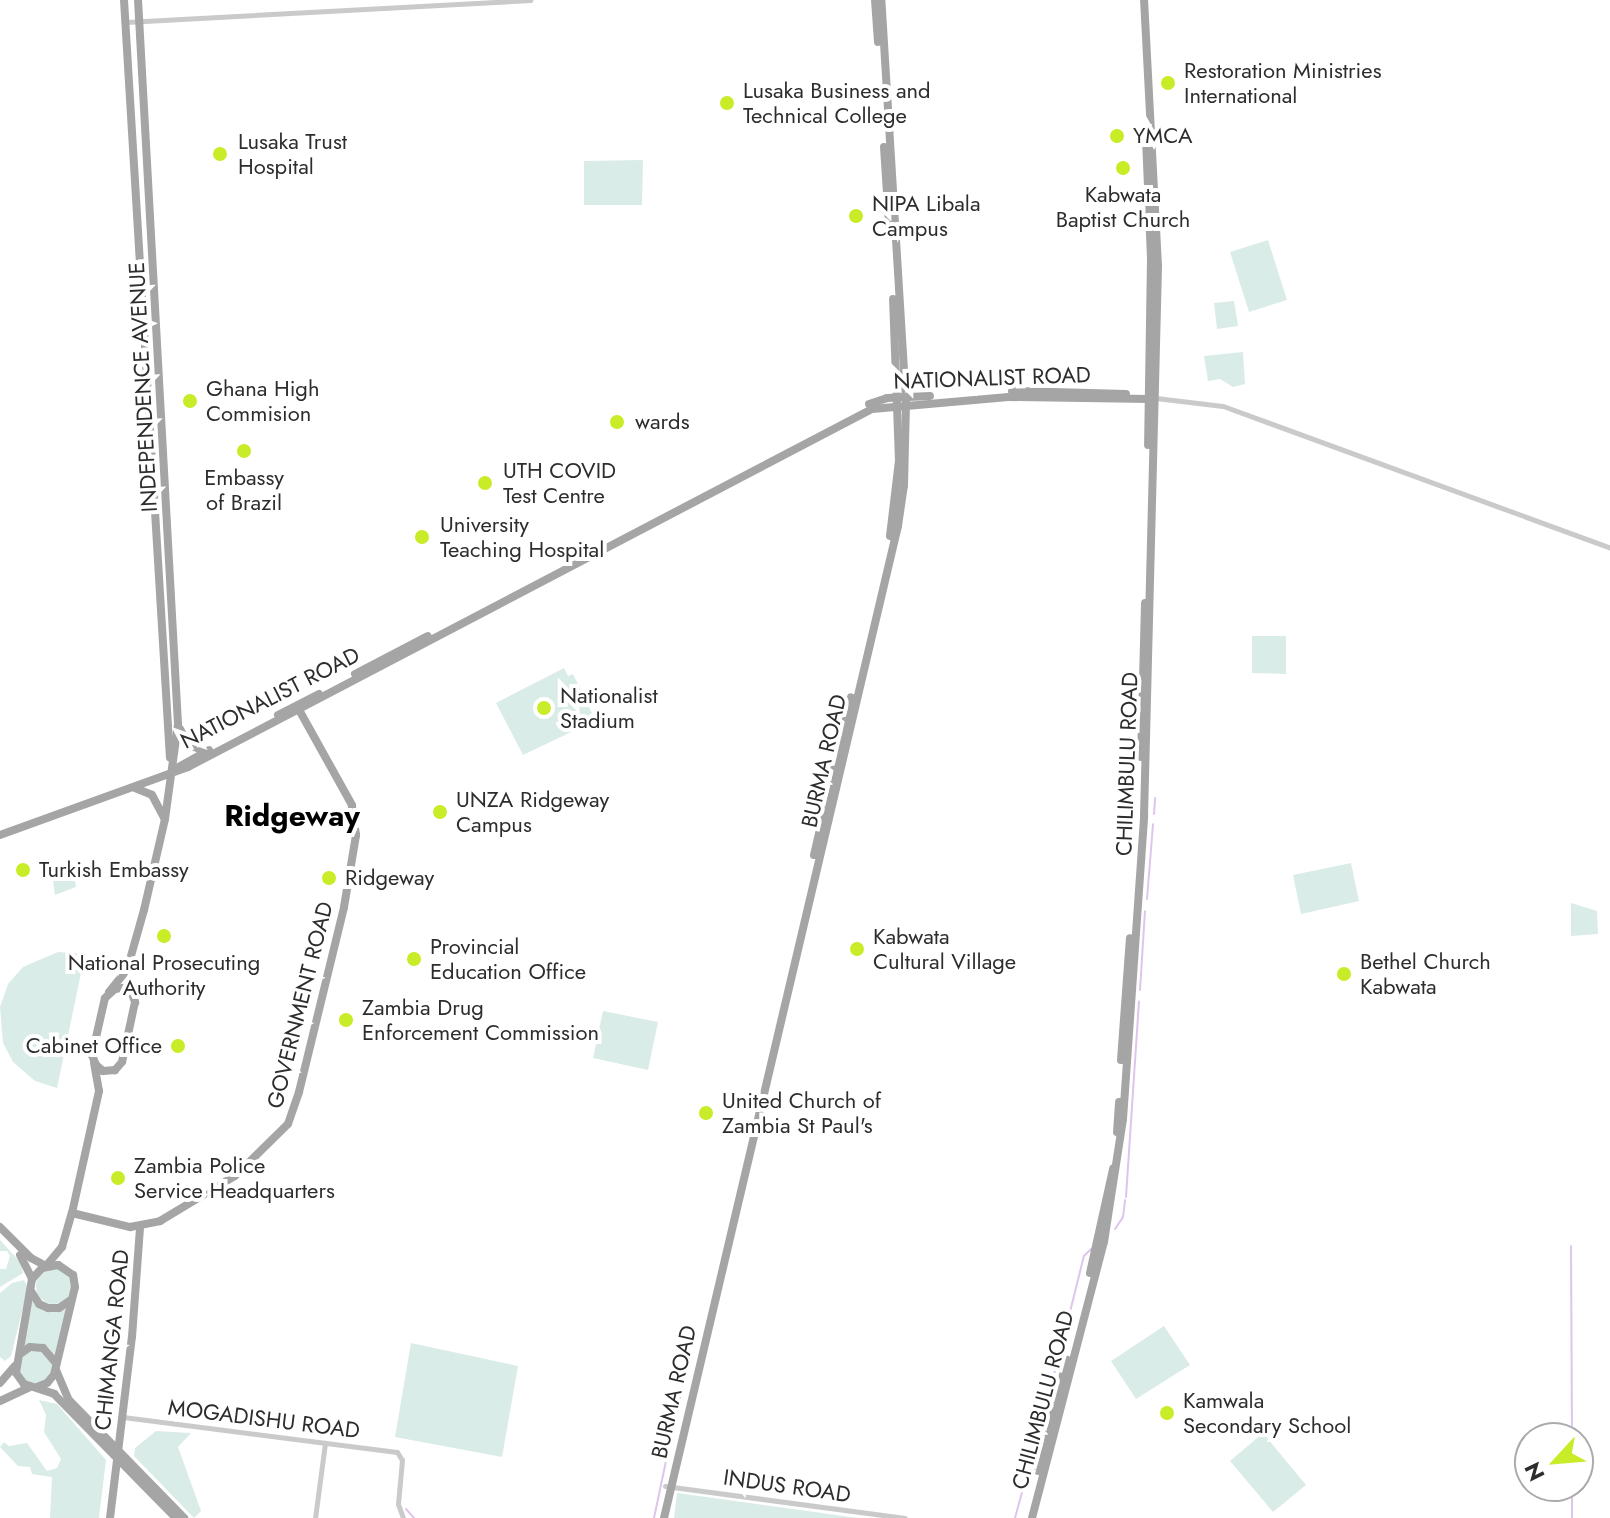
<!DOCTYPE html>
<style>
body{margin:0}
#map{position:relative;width:1610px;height:1518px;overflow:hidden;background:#fff;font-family:Jost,sans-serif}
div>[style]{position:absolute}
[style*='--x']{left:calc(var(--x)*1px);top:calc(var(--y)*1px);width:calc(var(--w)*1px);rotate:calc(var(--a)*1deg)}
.green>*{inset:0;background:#daece7}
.round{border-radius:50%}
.stream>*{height:2px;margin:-1px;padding:0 1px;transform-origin:1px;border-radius:1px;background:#dec5ec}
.minor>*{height:5px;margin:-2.5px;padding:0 2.5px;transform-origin:2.5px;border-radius:2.5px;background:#cacaca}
.major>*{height:8px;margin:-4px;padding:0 4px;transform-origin:4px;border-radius:4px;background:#a5a5a5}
.dots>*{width:22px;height:22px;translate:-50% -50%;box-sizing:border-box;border:4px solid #fff;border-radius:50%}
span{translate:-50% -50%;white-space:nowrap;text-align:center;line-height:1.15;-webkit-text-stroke:8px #fff;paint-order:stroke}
.poi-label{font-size:22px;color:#2d2d2d}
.left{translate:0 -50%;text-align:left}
.right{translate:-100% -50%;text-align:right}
.street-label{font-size:22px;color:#2d2d2d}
.district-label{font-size:30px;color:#000;font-weight:700}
.north{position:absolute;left:1514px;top:1422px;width:80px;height:80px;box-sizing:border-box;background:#fff;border:2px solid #ababab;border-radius:50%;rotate:244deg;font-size:22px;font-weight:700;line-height:32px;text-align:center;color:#2d2d2d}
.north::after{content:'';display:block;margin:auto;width:28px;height:36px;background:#c9ec28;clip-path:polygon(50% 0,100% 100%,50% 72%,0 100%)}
</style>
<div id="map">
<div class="green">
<div style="clip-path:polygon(643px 160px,642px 205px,584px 205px,584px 161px)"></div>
<div style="clip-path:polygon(1268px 240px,1287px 300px,1249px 312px,1230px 252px)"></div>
<div style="clip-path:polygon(1234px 301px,1238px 326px,1217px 329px,1214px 303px)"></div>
<div style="clip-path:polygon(1243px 352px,1245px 384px,1233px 387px,1220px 379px,1208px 381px,1204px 356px)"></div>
<div style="clip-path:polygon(1252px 636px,1286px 636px,1286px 674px,1252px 673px)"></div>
<div style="clip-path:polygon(564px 668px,568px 676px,573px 674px,592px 713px,589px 715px,592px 722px,523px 755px,496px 703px)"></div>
<div style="clip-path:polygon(1351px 863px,1359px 901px,1301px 914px,1293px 875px)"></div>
<div style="clip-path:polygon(73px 866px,76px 887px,55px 895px,52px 874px)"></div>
<div style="clip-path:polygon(1571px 903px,1597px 911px,1598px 934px,1571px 936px)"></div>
<div style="clip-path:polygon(58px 952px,85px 954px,57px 1088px,35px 1081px,13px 1062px,3px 1043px,0 1007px,8px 984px,23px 967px)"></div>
<div style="clip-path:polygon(603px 1011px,658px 1022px,648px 1070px,593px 1058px)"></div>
<div style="clip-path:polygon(0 1240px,20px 1262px,23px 1273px,0 1287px,0 1269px,6px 1269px,10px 1256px,7px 1251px,0 1251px)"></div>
<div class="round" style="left:36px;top:1268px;width:36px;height:36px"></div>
<div style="clip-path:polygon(24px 1280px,28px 1288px,11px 1356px,5px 1361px,0 1357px,0 1293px,12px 1283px)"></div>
<div style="clip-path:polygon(32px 1299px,66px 1308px,55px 1355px,40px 1344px,24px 1346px)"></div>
<div style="clip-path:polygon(1164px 1326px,1190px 1365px,1136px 1399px,1111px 1361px)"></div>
<div style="clip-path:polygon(411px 1343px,518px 1366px,502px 1457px,395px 1437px)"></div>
<div class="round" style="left:19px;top:1351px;width:34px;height:34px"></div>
<div style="clip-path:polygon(39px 1400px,57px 1404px,106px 1460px,99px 1518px,50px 1518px,52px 1477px,32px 1474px,30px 1467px,18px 1466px,0 1447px,4px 1442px,9px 1446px,27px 1443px,47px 1471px,57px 1468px,61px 1459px,44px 1432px,46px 1415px)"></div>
<div style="clip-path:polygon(156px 1431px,191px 1433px,178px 1447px,201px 1511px,194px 1518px,134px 1456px,135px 1448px)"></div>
<div style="clip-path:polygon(1263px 1433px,1306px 1485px,1273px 1512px,1230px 1461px)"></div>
<div style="clip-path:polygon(677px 1493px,858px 1518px,674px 1518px)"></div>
</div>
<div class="stream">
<div style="--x:1154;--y:814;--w:16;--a:-86"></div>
<div style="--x:1147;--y:899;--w:75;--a:-85.4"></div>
<div style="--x:1140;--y:990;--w:79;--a:-86.4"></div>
<div style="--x:1126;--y:1197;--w:196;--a:-86.2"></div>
<div style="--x:1115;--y:1229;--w:14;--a:-56"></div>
<div style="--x:1123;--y:1217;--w:17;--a:-83"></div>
<div style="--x:1571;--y:1246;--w:192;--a:89.7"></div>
<div style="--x:1059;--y:1356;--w:103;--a:-76"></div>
<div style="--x:1084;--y:1256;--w:10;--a:-45"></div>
<div style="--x:1049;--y:1393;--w:31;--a:-75"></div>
<div style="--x:680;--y:1398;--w:46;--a:-73.5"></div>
<div style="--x:1572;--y:1486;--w:32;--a:90"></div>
<div style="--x:406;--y:1509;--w:12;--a:48"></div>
<div style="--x:654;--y:1518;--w:116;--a:-78.1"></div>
<div style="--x:1015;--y:1518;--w:121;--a:-74.7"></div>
</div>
<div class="minor">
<div style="--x:126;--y:22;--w:405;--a:-3.1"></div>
<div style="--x:1156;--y:398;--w:67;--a:6.8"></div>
<div style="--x:1223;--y:406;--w:412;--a:20.1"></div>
<div style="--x:123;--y:1417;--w:276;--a:7.3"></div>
<div style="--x:397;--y:1452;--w:9;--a:58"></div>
<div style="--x:402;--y:1460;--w:44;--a:95.2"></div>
<div style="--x:398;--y:1504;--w:15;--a:70"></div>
<div style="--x:665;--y:1486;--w:242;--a:7.6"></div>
<div style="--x:315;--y:1518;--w:76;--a:-82.4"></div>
</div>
<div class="major">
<div style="--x:124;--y:0;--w:759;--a:86.53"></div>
<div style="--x:875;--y:0;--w:42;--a:85.9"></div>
<div style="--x:1146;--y:139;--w:120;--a:87.6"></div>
<div style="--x:1151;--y:259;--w:186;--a:90.9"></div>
<div style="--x:884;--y:147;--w:78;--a:86.3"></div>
<div style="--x:1012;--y:391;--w:114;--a:1.5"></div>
<div style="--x:869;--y:404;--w:19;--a:-18"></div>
<div style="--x:887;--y:398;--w:43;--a:-2.7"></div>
<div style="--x:890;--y:536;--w:76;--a:-83.2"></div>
<div style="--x:899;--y:461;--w:162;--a:-92.1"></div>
<div style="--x:355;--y:674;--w:82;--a:-27.5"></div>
<div style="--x:278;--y:715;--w:46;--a:-27.1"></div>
<div style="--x:180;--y:729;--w:17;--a:62"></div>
<div style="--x:188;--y:744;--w:20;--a:24"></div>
<div style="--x:1141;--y:757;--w:154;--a:-88.5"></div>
<div style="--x:175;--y:769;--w:39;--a:-29"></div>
<div style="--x:135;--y:788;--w:18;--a:22"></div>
<div style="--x:152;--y:795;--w:27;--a:62"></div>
<div style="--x:0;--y:835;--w:200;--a:-19.9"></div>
<div style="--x:188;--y:767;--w:772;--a:-27.63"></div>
<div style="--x:872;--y:409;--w:137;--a:-5"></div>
<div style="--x:1008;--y:397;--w:142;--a:0.8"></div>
<div style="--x:814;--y:855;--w:162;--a:-76.8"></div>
<div style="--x:123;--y:988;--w:11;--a:34"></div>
<div style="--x:132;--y:994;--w:9;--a:69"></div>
<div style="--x:135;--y:1002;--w:61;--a:102.2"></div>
<div style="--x:122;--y:1062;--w:11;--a:131"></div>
<div style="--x:115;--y:1070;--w:12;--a:175"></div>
<div style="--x:103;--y:1071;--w:9;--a:-139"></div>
<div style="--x:96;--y:1065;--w:11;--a:-112"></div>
<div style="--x:92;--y:1055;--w:58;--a:-77.2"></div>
<div style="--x:105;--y:998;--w:13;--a:-42"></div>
<div style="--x:115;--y:989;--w:8;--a:-7"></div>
<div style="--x:109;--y:992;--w:28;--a:-51"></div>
<div style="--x:127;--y:970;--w:62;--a:-74.2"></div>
<div style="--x:144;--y:910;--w:93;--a:-77"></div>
<div style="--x:165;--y:819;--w:96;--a:-82.2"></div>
<div style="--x:178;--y:724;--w:725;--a:-93.16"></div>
<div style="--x:1121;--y:1060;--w:122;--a:-85.8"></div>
<div style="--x:1117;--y:1132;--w:30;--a:-86"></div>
<div style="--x:72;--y:1213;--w:60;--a:13.6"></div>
<div style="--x:130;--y:1227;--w:31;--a:-11"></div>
<div style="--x:160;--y:1221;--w:87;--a:-31"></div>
<div style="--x:235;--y:1176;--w:74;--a:-44.5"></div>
<div style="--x:288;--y:1124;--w:34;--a:-71"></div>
<div style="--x:299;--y:1092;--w:190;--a:-76.3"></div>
<div style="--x:344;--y:907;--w:73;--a:-80.5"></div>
<div style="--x:356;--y:835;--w:30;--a:-98"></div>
<div style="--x:352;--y:805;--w:113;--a:-119.1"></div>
<div style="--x:0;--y:1227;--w:44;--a:45"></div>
<div style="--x:31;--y:1258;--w:17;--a:28"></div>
<div style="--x:20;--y:1255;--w:27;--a:63"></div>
<div style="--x:46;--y:1266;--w:25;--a:-50"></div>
<div style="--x:62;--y:1247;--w:35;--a:-74"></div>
<div style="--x:72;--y:1213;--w:125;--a:-77.5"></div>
<div style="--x:99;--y:1091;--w:29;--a:-100"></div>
<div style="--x:1090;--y:1273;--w:107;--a:-77.5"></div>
<div style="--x:31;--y:1291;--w:15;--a:58"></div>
<div style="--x:39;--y:1304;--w:10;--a:24"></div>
<div style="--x:48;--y:1308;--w:11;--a:0"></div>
<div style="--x:59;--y:1308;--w:14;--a:-34"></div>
<div style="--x:20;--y:1354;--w:12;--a:-35"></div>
<div style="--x:30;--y:1347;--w:13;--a:4"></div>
<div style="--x:43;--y:1348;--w:18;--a:49"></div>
<div style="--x:56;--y:1370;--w:33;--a:67"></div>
<div style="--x:69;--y:1400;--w:165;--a:45.7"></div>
<div style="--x:0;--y:1383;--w:23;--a:-49"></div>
<div style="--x:37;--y:1387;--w:11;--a:-22"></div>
<div style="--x:47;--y:1383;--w:11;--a:-49"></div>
<div style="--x:54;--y:1375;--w:90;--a:-76.6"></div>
<div style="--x:75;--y:1287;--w:12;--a:-99"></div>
<div style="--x:73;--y:1275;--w:18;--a:-146"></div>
<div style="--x:58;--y:1265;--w:16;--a:169"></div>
<div style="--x:42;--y:1268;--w:15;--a:132"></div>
<div style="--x:32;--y:1279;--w:95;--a:99.7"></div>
<div style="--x:16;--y:1373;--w:14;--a:54"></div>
<div style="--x:24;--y:1384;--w:32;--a:18"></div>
<div style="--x:54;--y:1394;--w:174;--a:45.5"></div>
<div style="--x:0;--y:1401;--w:33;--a:-25"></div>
<div style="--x:1038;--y:1471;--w:115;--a:-75.4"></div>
<div style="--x:110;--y:1518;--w:182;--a:-83.1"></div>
<div style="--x:132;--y:1337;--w:109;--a:-85.8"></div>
<div style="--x:664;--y:1518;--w:1019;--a:-76.73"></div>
<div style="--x:898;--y:526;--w:41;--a:-81.7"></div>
<div style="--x:904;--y:485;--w:82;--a:-88.6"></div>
<div style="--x:906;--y:403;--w:404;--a:-93.5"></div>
<div style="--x:1032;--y:1518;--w:285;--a:-75.4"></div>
<div style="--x:1104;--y:1242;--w:124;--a:-81.2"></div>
<div style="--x:1123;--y:1119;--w:304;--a:-86"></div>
<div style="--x:1144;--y:816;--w:550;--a:-88.54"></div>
<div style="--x:1158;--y:266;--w:266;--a:-93"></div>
</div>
<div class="dots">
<div style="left:1168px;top:83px;background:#c9ec28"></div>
<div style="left:727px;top:103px;background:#c9ec28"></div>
<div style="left:1117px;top:136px;background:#c9ec28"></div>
<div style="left:220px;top:154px;background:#c9ec28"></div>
<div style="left:1123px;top:168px;background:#c9ec28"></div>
<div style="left:856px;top:216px;background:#c9ec28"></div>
<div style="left:190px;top:401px;background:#c9ec28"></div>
<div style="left:617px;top:422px;background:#c9ec28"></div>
<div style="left:244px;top:451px;background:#c9ec28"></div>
<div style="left:485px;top:483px;background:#c9ec28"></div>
<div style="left:422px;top:537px;background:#c9ec28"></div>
<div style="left:544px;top:708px;background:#c9ec28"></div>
<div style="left:440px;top:812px;background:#c9ec28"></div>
<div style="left:23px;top:870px;background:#c9ec28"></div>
<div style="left:329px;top:878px;background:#c9ec28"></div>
<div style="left:164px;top:936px;background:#c9ec28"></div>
<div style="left:857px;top:949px;background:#c9ec28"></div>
<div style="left:414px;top:959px;background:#c9ec28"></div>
<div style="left:1344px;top:974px;background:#c9ec28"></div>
<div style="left:346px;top:1020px;background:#c9ec28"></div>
<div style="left:178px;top:1046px;background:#c9ec28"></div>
<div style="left:706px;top:1113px;background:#c9ec28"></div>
<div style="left:118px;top:1178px;background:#c9ec28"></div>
<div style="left:1167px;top:1413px;background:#c9ec28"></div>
</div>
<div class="poi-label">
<span class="left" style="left:1184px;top:83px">Restoration Ministries<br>International</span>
<span class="left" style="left:743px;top:103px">Lusaka Business and<br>Technical College</span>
<span class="left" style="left:1133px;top:136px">YMCA</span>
<span class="left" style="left:238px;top:154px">Lusaka Trust<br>Hospital</span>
<span style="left:1123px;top:207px">Kabwata<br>Baptist Church</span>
<span class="left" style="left:872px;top:216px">NIPA Libala<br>Campus</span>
<span class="left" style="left:206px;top:401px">Ghana High<br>Commision</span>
<span class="left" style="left:635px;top:422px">wards</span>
<span class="left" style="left:503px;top:483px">UTH COVID<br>Test Centre</span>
<span style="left:244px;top:490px">Embassy<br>of Brazil</span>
<span class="left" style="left:440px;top:537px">University<br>Teaching Hospital</span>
<span class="left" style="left:560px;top:708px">Nationalist<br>Stadium</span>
<span class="left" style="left:456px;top:812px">UNZA Ridgeway<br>Campus</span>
<span class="left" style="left:39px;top:870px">Turkish Embassy</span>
<span class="left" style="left:345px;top:878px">Ridgeway</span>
<span class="left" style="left:873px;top:949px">Kabwata<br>Cultural Village</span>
<span class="left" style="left:430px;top:959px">Provincial<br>Education Office</span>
<span class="left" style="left:1360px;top:974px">Bethel Church<br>Kabwata</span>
<span style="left:164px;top:975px">National Prosecuting<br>Authority</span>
<span class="left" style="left:362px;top:1020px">Zambia Drug<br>Enforcement Commission</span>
<span class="right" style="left:162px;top:1046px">Cabinet Office</span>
<span class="left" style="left:722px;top:1113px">United Church of<br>Zambia St Paul's</span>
<span class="left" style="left:134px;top:1178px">Zambia Police<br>Service Headquarters</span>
<span class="left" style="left:1183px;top:1413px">Kamwala<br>Secondary School</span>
</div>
<div class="street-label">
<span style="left:992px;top:378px;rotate:-2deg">NATIONALIST ROAD</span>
<span style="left:143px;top:387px;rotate:-93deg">INDEPENDENCE AVENUE</span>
<span style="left:270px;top:698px;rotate:-27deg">NATIONALIST ROAD</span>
<span style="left:824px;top:761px;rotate:-77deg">BURMA ROAD</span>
<span style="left:1127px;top:764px;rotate:-88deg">CHILIMBULU ROAD</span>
<span style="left:300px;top:1005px;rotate:-76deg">GOVERNMENT ROAD</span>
<span style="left:112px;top:1340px;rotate:-84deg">CHIMANGA ROAD</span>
<span style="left:674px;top:1392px;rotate:-77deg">BURMA ROAD</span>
<span style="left:1043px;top:1400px;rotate:-75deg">CHILIMBULU ROAD</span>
<span style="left:264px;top:1419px;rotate:7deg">MOGADISHU ROAD</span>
<span style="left:787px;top:1486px;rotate:8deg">INDUS ROAD</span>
</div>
<div class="district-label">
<span style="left:292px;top:816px">Ridgeway</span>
</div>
<div class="north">N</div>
</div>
